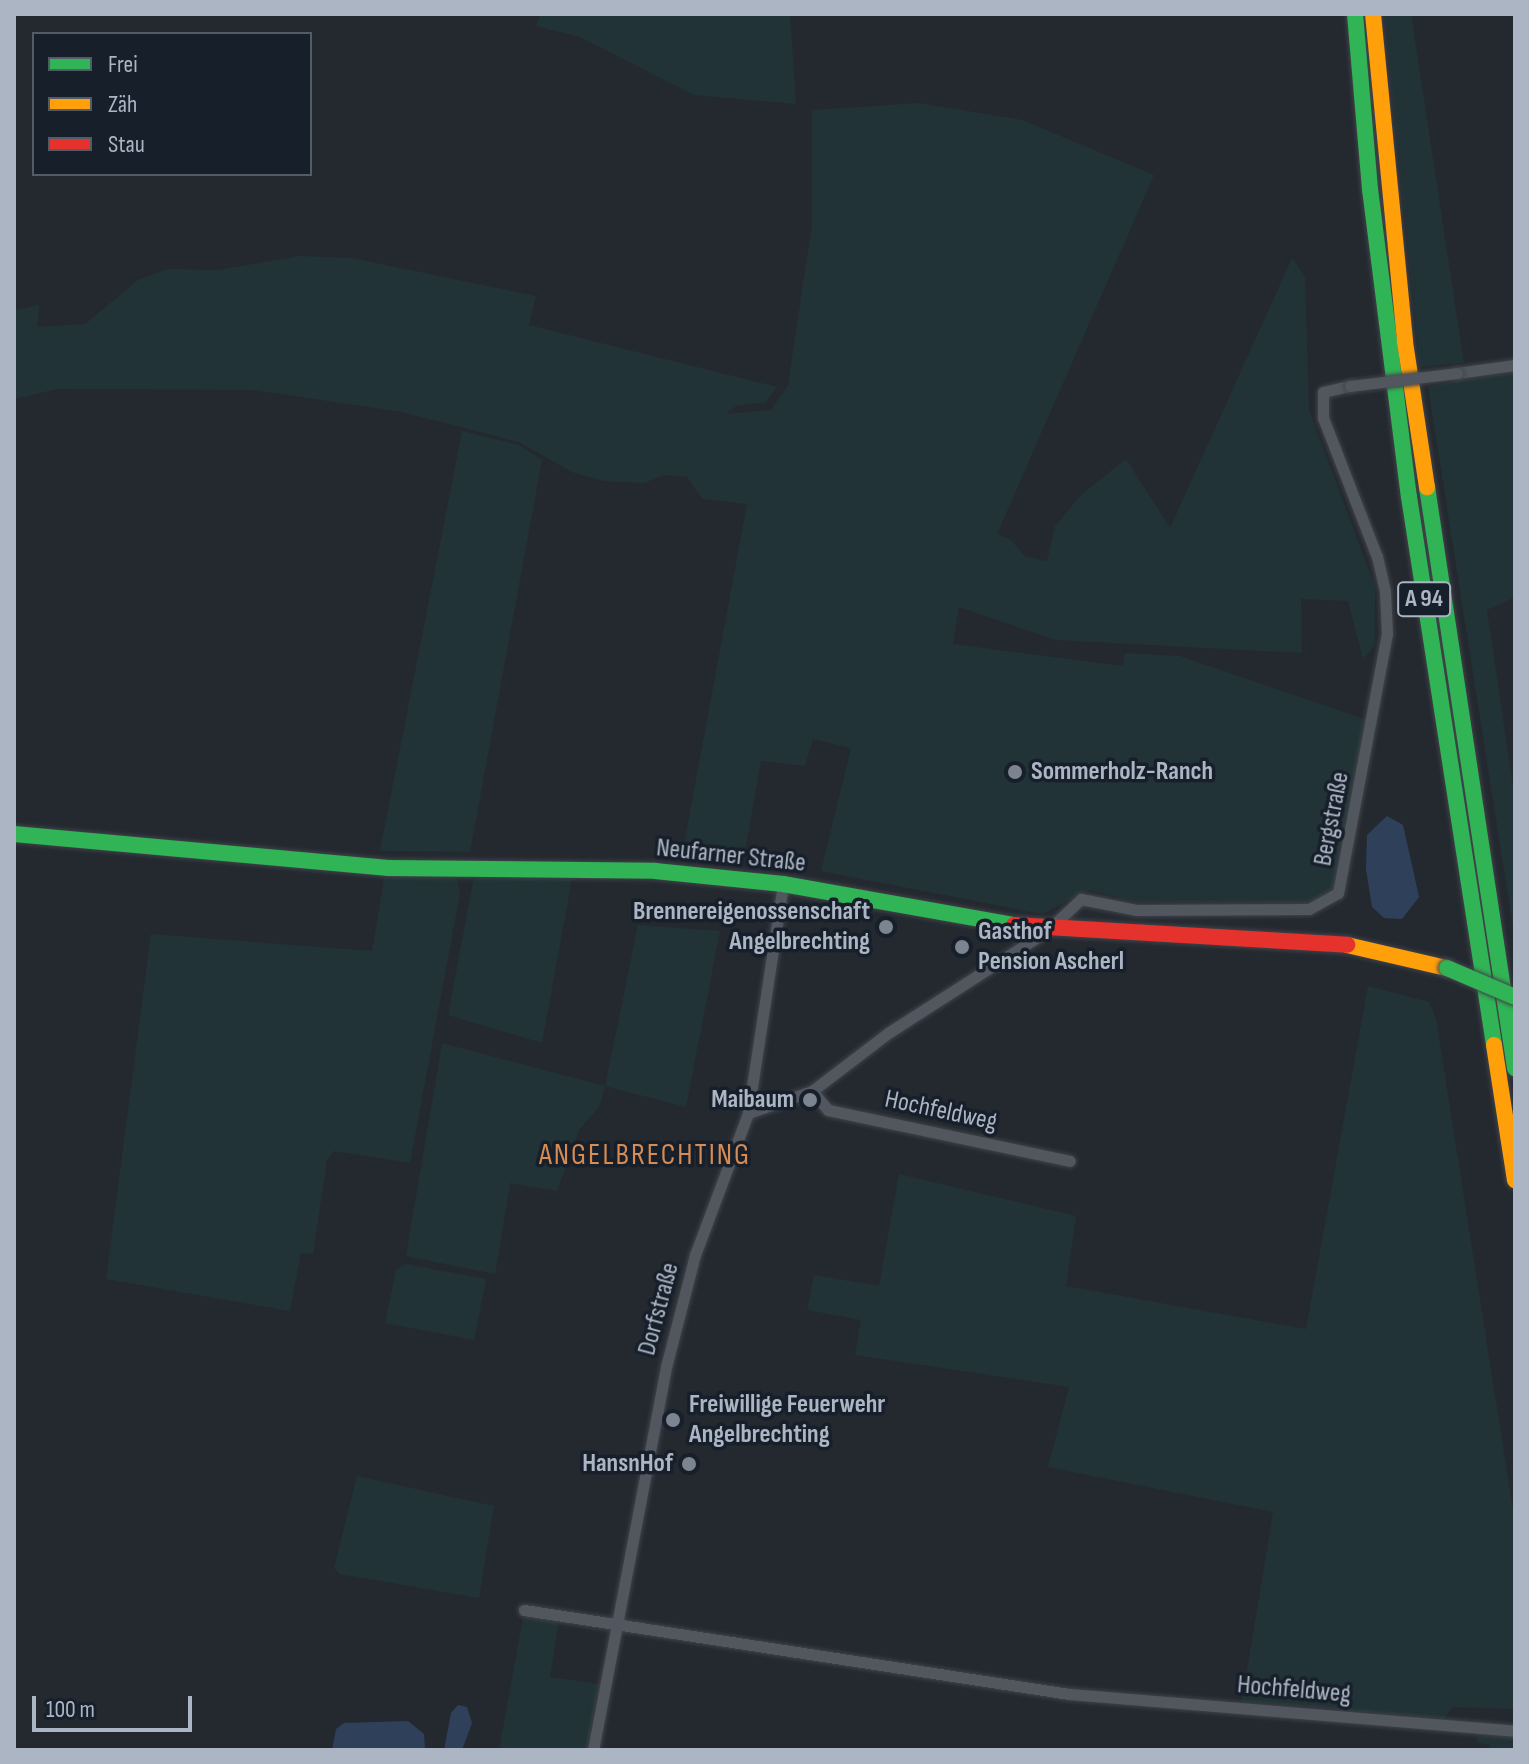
<!DOCTYPE html>
<meta charset="utf-8">
<style>
body{margin:0}
#map{position:relative;width:1529px;height:1764px;overflow:hidden;background:#242930;font-family:"Sofia Sans Condensed",sans-serif}
div>[style]{position:absolute}
[style*='--x']{left:calc(var(--x)*1px);top:calc(var(--y)*1px);width:calc(var(--w)*1px);rotate:calc(var(--a)*1deg)}
.green>*{inset:0;background:#213336}
.water>*{inset:0;background:#2f415a}
.roads{filter:drop-shadow(0 0 2px #404349) drop-shadow(0 0 2px #404349)}
.street>*{height:11px;margin:-5.5px;padding:0 5.5px;transform-origin:5.5px;border-radius:5.5px;background:#52575f}
.fast>*{height:16px;margin:-8px;padding:0 8px;transform-origin:8px;border-radius:8px;background:#30b455}
.slow>*{height:16px;margin:-8px;padding:0 8px;transform-origin:8px;border-radius:8px;background:#ff9f0a}
.jam>*{height:16px;margin:-8px;padding:0 8px;transform-origin:8px;border-radius:8px;background:#e5322d}
.bridges{filter:drop-shadow(0 0 2px #404349) drop-shadow(0 0 2px #404349)}
.street-bridge>*{height:11px;margin:-5.5px;padding:0 5.5px;transform-origin:5.5px;border-radius:5.5px;background:#52575f}
.fast-bridge>*{height:16px;margin:-8px;padding:0 8px;transform-origin:8px;border-radius:8px;background:#30b455}
.dots>*{width:22px;height:22px;translate:-50% -50%;box-sizing:border-box;border:4px solid #171f2a;border-radius:50%}
span{translate:-50% -50%;white-space:nowrap;text-align:center;line-height:1.15;-webkit-text-stroke:7px #171f2a;paint-order:stroke}
.shield-label span{padding:2px 6px;background:#171f2a;border:2px solid;border-radius:6px;-webkit-text-stroke-width:0}
.shield-label{font-size:24px;color:#abb5c4;font-weight:700}
.poi-label{font-size:26px;color:#abb5c4;font-weight:700}
.left{translate:0 -50%;text-align:left}
.right{translate:-100% -50%;text-align:right}
.street-label{font-size:26px;color:#abb5c4}
.quarter-label{font-size:30px;color:#d68c53;letter-spacing:2px}
.frame{position:absolute;inset:0;border:16px solid #abb5c4;pointer-events:none}
.legend{position:absolute;left:32px;top:32px;width:280px;height:144px;box-sizing:border-box;background:#171f2a;border:2px solid #525b68;margin:0;padding:10px 14px;list-style:none;font-size:24px;color:#abb5c4}
.legend li{display:flex;align-items:center;gap:16px;height:40px}
.legend b{width:40px;border:2px solid #525b68}
.scale{position:absolute;left:32px;top:1696px;width:160px;height:36px;box-sizing:border-box;border:4px solid #abb5c4;border-top:0;padding-left:10px;font-size:24px;line-height:28px;white-space:nowrap;color:#abb5c4;-webkit-text-stroke:6px #171f2a;paint-order:stroke}
</style>
<div id="map">
<div class="green">
<div style="clip-path:polygon(540px 14px,790px 14px,796px 104px,694px 95px,580px 37px,536px 26px)"></div>
<div style="clip-path:polygon(1384px 14px,1411px 14px,1464px 363px,1420px 367px)"></div>
<div style="clip-path:polygon(919px 103px,1022px 120px,1154px 175px,997px 534px,1011px 540px,1024px 556px,1047px 561px,1055px 526px,1081px 495px,1126px 459px,1170px 528px,1292px 258px,1305px 277px,1309px 410px,1375px 586px,1375px 645px,1363px 659px,1348px 601px,1301px 599px,1302px 653px,1056px 640px,959px 607px,953px 644px,1123px 666px,1125px 653px,1180px 656px,1367px 720px,1335px 888px,1326px 895px,1309px 903px,1137px 902px,1089px 890px,1042px 914px,821px 871px,851px 748px,813px 739px,805px 766px,761px 761px,743px 862px,682px 855px,747px 504px,702px 499px,687px 477px,664px 475px,644px 483px,603px 481px,572px 472px,519px 442px,402px 412px,254px 390px,57px 389px,14px 399px,14px 310px,39px 305px,37px 327px,85px 324px,138px 280px,168px 269px,218px 270px,300px 256px,352px 258px,536px 296px,529px 325px,777px 387px,766px 402px,736px 406px,726px 414px,771px 410px,788px 385px,812px 224px,812px 110px)"></div>
<div style="clip-path:polygon(1515px 368px,1515px 597px,1487px 610px,1515px 801px,1515px 939px,1428px 387px)"></div>
<div style="clip-path:polygon(462px 431px,519px 445px,542px 460px,470px 852px,380px 851px)"></div>
<div style="clip-path:polygon(385px 873px,456px 873px,460px 893px,410px 1163px,334px 1151px,327px 1160px,313px 1254px,301px 1253px,290px 1311px,106px 1279px,151px 934px,372px 951px)"></div>
<div style="clip-path:polygon(483px 873px,573px 873px,542px 1043px,448px 1015px,473px 882px)"></div>
<div style="clip-path:polygon(638px 925px,720px 931px,686px 1107px,605px 1086px,599px 1107px,579px 1130px,557px 1191px,510px 1183px,495px 1274px,406px 1256px,442px 1043px,605px 1086px)"></div>
<div style="clip-path:polygon(1368px 986px,1429px 1002px,1436px 1019px,1515px 1523px,1515px 1709px,1452px 1707px,1444px 1719px,1242px 1701px,1273px 1512px,1048px 1467px,1069px 1387px,855px 1355px,861px 1320px,807px 1310px,814px 1275px,879px 1286px,899px 1174px,1076px 1216px,1066px 1286px,1306px 1329px)"></div>
<div style="clip-path:polygon(406px 1264px,486px 1279px,474px 1340px,385px 1323px,396px 1270px)"></div>
<div style="clip-path:polygon(357px 1476px,494px 1506px,479px 1598px,340px 1574px,334px 1568px)"></div>
<div style="clip-path:polygon(524px 1612px,559px 1619px,550px 1677px,600px 1684px,587px 1750px,499px 1750px)"></div>
<div style="clip-path:polygon(1479px 1731px,1515px 1734px,1515px 1750px,1489px 1750px,1490px 1745px,1476px 1742px)"></div>
</div>
<div class="water">
<div style="clip-path:polygon(1387px 816px,1403px 825px,1419px 897px,1402px 919px,1384px 918px,1372px 907px,1366px 869px,1367px 835px)"></div>
<div style="clip-path:polygon(458px 1705px,467px 1707px,472px 1723px,462px 1750px,444px 1750px,451px 1713px)"></div>
<div style="clip-path:polygon(408px 1721px,424px 1734px,425px 1750px,332px 1750px,336px 1729px,344px 1723px)"></div>
</div>
<div class="roads">
<div class="street">
<div style="--x:1457;--y:373;--w:59;--a:-7.9"></div>
<div style="--x:812;--y:1091;--w:25;--a:50"></div>
<div style="--x:828;--y:1110;--w:247;--a:11.9"></div>
<div style="--x:748;--y:1113;--w:68;--a:-19"></div>
<div style="--x:812;--y:1091;--w:96;--a:-37.3"></div>
<div style="--x:888;--y:1033;--w:189;--a:-32.7"></div>
<div style="--x:1047;--y:931;--w:47;--a:-43.3"></div>
<div style="--x:1081;--y:899;--w:56;--a:11.3"></div>
<div style="--x:1136;--y:910;--w:173;--a:-0.3"></div>
<div style="--x:1309;--y:909;--w:33;--a:-29"></div>
<div style="--x:1338;--y:893;--w:264;--a:-79.3"></div>
<div style="--x:1387;--y:634;--w:43;--a:-92.7"></div>
<div style="--x:1385;--y:591;--w:35;--a:-103"></div>
<div style="--x:1377;--y:557;--w:149;--a:-111.2"></div>
<div style="--x:1323;--y:418;--w:26;--a:-90"></div>
<div style="--x:1323;--y:392;--w:28;--a:-13"></div>
<div style="--x:524;--y:1610;--w:551;--a:8.76"></div>
<div style="--x:1069;--y:1694;--w:448;--a:4.7"></div>
<div style="--x:593;--y:1750;--w:390;--a:-79.2"></div>
<div style="--x:666;--y:1367;--w:116;--a:-75.5"></div>
<div style="--x:695;--y:1255;--w:152;--a:-69.5"></div>
<div style="--x:748;--y:1113;--w:232;--a:-81.3"></div>
</div>
<div class="fast">
<div style="--x:1355;--y:14;--w:176;--a:85.1"></div>
<div style="--x:1370;--y:189;--w:310;--a:82.8"></div>
<div style="--x:1409;--y:497;--w:555;--a:81.18"></div>
<div style="--x:1427;--y:487;--w:588;--a:81.39"></div>
<div style="--x:14;--y:834;--w:376;--a:5.2"></div>
<div style="--x:388;--y:868;--w:267;--a:0.6"></div>
<div style="--x:655;--y:871;--w:129;--a:5.8"></div>
<div style="--x:783;--y:884;--w:235;--a:10.1"></div>
</div>
<div class="slow">
<div style="--x:1373;--y:14;--w:330;--a:84.4"></div>
<div style="--x:1405;--y:342;--w:147;--a:81.4"></div>
<div style="--x:1347;--y:945;--w:103;--a:13"></div>
<div style="--x:1494;--y:1045;--w:137;--a:81.2"></div>
</div>
<div class="jam">
<div style="--x:1014;--y:925;--w:334;--a:3.4"></div>
</div>
</div>
<div class="bridges">
<div class="street-bridge">
<div style="--x:1350;--y:386;--w:108;--a:-6.9"></div>
</div>
<div class="fast-bridge">
<div style="--x:1447;--y:968;--w:74;--a:23.1"></div>
</div>
</div>
<div class="dots">
<div style="left:1015px;top:772px;background:#7c8490"></div>
<div style="left:886px;top:927px;background:#7c8490"></div>
<div style="left:962px;top:947px;background:#7c8490"></div>
<div style="left:810px;top:1100px;background:#7c8490"></div>
<div style="left:673px;top:1420px;background:#7c8490"></div>
<div style="left:689px;top:1464px;background:#7c8490"></div>
</div>
<div class="shield-label">
<span style="left:1424px;top:599px">A 94</span>
</div>
<div class="poi-label">
<span class="left" style="left:1031px;top:772px">Sommerholz-Ranch</span>
<span class="right" style="left:870px;top:927px">Brennereigenossenschaft<br>Angelbrechting</span>
<span class="left" style="left:978px;top:947px">Gasthof<br>Pension Ascherl</span>
<span class="right" style="left:794px;top:1100px">Maibaum</span>
<span class="left" style="left:689px;top:1420px">Freiwillige Feuerwehr<br>Angelbrechting</span>
<span class="right" style="left:673px;top:1464px">HansnHof</span>
</div>
<div class="street-label">
<span style="left:1332px;top:819px;rotate:-79deg">Bergstraße</span>
<span style="left:731px;top:856px;rotate:6deg">Neufarner Straße</span>
<span style="left:941px;top:1111px;rotate:12deg">Hochfeldweg</span>
<span style="left:659px;top:1309px;rotate:-75deg">Dorfstraße</span>
<span style="left:1294px;top:1690px;rotate:5deg">Hochfeldweg</span>
</div>
<div class="quarter-label">
<span style="left:645px;top:1155px">ANGELBRECHTING</span>
</div>
<div class="frame"></div>
<ul class="legend">
<li><b style="height:10px;background:#30b455"></b>Frei</li>
<li><b style="height:10px;background:#ff9f0a"></b>Zäh</li>
<li><b style="height:10px;background:#e5322d"></b>Stau</li>
</ul>
<div class="scale">100 m</div>
</div>
